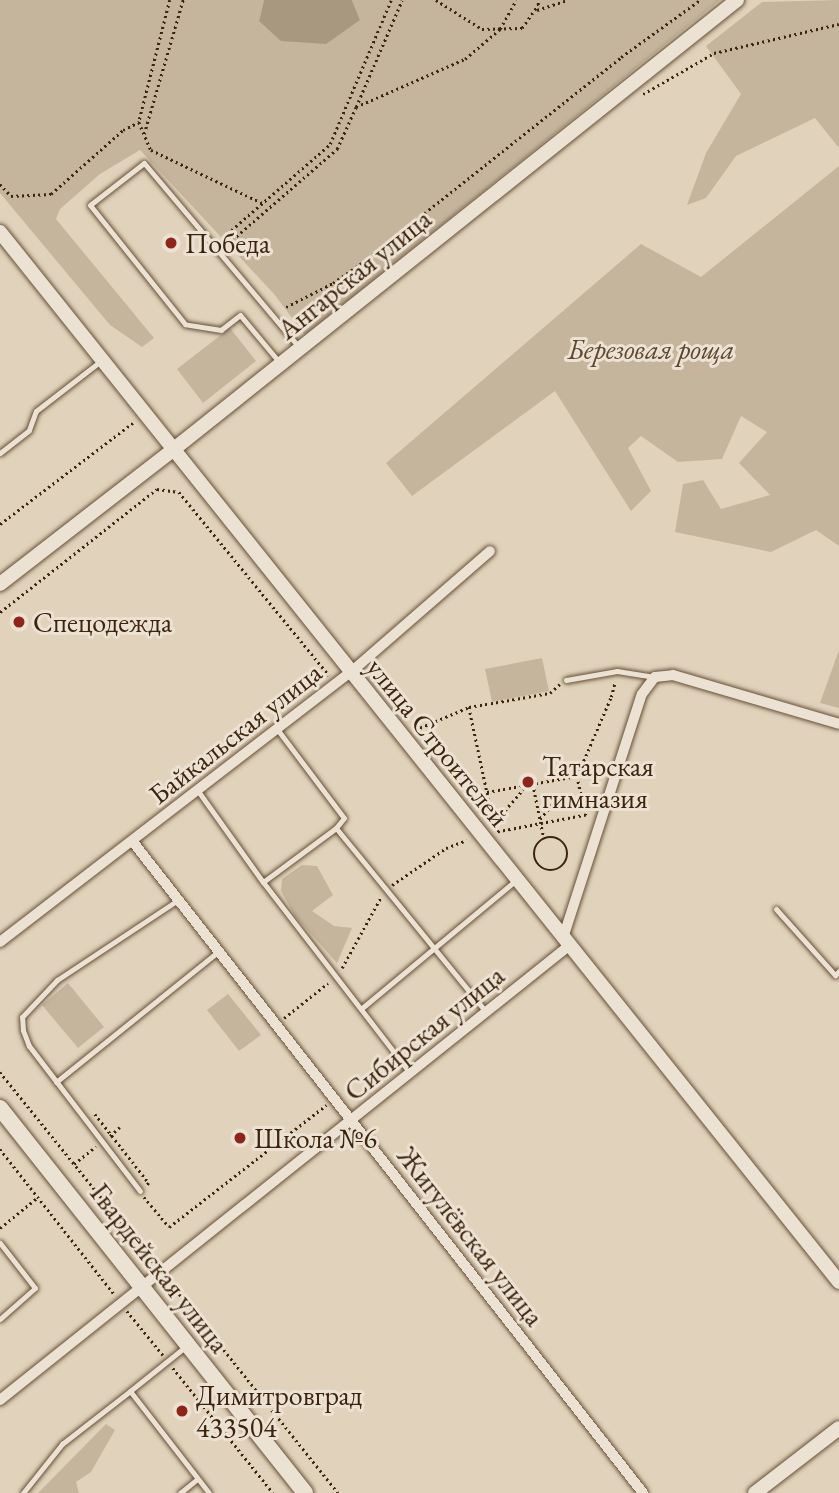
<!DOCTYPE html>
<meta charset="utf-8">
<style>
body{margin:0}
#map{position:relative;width:839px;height:1493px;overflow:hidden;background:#e1d3bb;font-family:"EB Garamond",serif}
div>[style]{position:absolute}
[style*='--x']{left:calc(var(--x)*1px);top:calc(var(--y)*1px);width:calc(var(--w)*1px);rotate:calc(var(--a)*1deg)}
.green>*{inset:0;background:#c5b59d}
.water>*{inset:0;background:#a99880}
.path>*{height:2.5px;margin-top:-1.25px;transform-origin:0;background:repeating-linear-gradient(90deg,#3d240d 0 2px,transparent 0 5.5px)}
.path>.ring{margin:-1.25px;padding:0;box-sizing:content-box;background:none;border:2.5px solid #3d240d;border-radius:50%}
.roads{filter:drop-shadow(0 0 2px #665038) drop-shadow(0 0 2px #665038)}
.service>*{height:5px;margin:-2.5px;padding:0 2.5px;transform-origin:2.5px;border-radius:2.5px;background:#ece2d3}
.minor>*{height:10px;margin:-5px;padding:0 5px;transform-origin:5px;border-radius:5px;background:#ece2d3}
.tertiary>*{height:14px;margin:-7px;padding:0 7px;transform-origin:7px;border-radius:7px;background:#ece2d3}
.secondary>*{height:16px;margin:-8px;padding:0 8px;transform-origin:8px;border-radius:8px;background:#ece2d3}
.dots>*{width:19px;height:19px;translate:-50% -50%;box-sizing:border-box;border:4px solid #ece2d3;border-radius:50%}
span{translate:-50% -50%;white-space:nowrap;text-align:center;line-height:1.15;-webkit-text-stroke:6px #ece2d3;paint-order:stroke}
.poi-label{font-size:28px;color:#3d240d}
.left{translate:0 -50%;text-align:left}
.street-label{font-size:28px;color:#3d240d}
.park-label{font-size:28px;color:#5f4831;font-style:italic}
</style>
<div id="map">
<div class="green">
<div style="clip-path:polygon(0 0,264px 0,259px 21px,360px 20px,352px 0,720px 0,305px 335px,274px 294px,140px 150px,100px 174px,60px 209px,56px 219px,154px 338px,142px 347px,110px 325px,0 193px)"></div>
<div style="clip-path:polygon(839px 0,839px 148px,815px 118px,736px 156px,706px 198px,687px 205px,706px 153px,741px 94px,706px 46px,762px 2px)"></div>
<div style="clip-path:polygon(839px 166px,839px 546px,816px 530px,771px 552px,675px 532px,683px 484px,703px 480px,721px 509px,770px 495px,739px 463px,767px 432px,741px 416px,722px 459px,678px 462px,641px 436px,628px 448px,651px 491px,631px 511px,555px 391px,412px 496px,386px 463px,641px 244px,701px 277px)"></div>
<div style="clip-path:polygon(230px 328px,256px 361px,203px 403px,177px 369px)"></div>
<div style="clip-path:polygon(839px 650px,839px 708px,820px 703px)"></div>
<div style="clip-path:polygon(542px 658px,549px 691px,492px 702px,485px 669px)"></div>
<div style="clip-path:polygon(302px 865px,317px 866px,333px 895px,312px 911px,334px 926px,352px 928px,337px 963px,295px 916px,281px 891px,282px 879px)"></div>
<div style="clip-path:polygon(68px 983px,104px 1027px,78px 1048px,42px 1005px)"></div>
<div style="clip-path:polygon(228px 994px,261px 1035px,239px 1051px,207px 1010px)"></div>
<div style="clip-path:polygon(106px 1424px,115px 1430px,91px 1472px,76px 1482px,79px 1493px,38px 1493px)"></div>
</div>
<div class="water">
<div style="clip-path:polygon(264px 0,352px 0,360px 20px,326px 44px,281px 41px,259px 21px)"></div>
</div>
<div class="path">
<div style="--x:170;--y:0;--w:126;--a:104.3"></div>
<div style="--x:139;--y:122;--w:30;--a:67"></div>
<div style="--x:151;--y:150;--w:123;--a:25.5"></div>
<div style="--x:436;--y:0;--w:54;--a:32.2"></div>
<div style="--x:482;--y:29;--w:40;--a:-1.4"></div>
<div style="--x:522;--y:28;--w:28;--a:-55"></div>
<div style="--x:538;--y:5;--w:5;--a:-90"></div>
<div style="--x:537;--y:10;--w:32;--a:-18"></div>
<div style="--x:643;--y:94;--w:82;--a:-30"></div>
<div style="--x:714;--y:53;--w:128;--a:-13.1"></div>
<div style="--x:356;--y:107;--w:116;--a:-66.7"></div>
<div style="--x:144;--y:134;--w:140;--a:-73.8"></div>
<div style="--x:0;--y:184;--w:16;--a:47"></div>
<div style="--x:11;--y:196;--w:40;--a:-2.9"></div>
<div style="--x:51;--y:194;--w:96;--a:-41.6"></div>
<div style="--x:123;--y:130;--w:18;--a:-27"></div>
<div style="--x:219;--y:241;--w:147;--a:-41.1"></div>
<div style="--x:330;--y:144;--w:156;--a:-67"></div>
<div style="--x:224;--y:247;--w:150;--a:-40.9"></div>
<div style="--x:337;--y:149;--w:46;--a:-65.7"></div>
<div style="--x:356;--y:107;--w:119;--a:-23.8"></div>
<div style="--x:465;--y:59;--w:46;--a:-40.6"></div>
<div style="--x:500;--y:29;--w:33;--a:-61"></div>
<div style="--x:286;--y:307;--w:53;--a:-27.1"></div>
<div style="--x:333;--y:283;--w:38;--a:-35"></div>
<div style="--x:364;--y:261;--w:328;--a:-38.4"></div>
<div style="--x:621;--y:57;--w:97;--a:-35.8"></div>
<div style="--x:0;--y:524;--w:168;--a:-37.3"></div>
<div style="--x:0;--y:612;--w:199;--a:-38.1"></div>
<div style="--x:157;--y:489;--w:22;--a:8"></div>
<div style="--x:179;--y:492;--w:237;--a:50.7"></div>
<div style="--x:469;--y:707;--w:125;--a:78"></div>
<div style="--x:415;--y:730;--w:59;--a:-23.1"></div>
<div style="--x:469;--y:707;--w:82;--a:-9.8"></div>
<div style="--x:550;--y:693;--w:13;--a:-42"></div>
<div style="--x:577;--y:776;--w:86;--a:-66.7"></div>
<div style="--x:611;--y:697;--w:16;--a:-75"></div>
<div style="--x:533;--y:784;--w:55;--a:78.5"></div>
<div style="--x:487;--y:792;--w:91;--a:-10.1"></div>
<div style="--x:577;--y:776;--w:40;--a:77"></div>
<div style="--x:586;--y:815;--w:91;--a:169.2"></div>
<div style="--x:540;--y:819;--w:25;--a:-50"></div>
<div style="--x:494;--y:823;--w:49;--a:-49.1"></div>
<div class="ring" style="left:534px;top:837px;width:31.5px;height:31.5px"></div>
<div style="--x:392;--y:885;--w:65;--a:-34.4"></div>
<div style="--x:446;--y:848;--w:22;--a:-21"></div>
<div style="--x:342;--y:968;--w:81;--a:-61.2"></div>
<div style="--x:284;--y:1018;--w:56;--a:-38.5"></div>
<div style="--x:0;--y:1072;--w:245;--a:51.1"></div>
<div style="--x:95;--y:1114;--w:88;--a:52"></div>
<div style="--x:149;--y:1183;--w:3;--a:135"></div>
<div style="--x:110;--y:1136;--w:13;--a:-42"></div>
<div style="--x:0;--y:1149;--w:186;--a:51.8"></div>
<div style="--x:74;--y:1164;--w:28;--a:-39"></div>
<div style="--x:144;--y:1197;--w:39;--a:50"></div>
<div style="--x:169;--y:1227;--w:199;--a:-37.8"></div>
<div style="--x:0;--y:1228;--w:49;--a:-39.2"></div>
<div style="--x:169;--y:1281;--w:271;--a:51.4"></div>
<div style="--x:127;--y:1311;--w:57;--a:50.7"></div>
<div style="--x:173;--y:1368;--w:160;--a:51.3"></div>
</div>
<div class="roads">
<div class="service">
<div style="--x:280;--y:363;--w:62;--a:-129.8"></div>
<div style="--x:240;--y:315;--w:24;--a:142"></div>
<div style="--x:221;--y:330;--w:36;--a:-171"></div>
<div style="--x:185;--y:324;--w:152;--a:-128.6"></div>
<div style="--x:90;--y:205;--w:68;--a:-37.9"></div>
<div style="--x:144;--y:163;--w:239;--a:49.9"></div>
<div style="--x:0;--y:453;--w:37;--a:-38"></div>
<div style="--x:29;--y:430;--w:20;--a:-70"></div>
<div style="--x:36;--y:411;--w:83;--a:-37.7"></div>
<div style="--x:566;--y:680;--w:52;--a:-10"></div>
<div style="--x:617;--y:671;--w:38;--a:9"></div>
<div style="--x:277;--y:729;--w:111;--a:53"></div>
<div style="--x:344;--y:818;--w:13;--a:129"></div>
<div style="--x:198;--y:791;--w:112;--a:54.5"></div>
<div style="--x:263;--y:882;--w:241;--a:52.4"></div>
<div style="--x:263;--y:882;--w:91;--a:-36.5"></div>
<div style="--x:336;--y:828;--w:237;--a:50.8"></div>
<div style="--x:776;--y:909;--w:89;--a:48.2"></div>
<div style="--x:835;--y:975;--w:6;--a:-45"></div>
<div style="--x:362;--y:1008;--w:200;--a:-39.7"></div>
<div style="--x:56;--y:1082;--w:209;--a:-38.8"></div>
<div style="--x:140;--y:1191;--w:183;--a:-127.4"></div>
<div style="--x:29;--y:1046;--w:17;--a:-111"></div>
<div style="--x:23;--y:1030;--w:13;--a:-94"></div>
<div style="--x:22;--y:1017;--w:51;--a:-46.6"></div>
<div style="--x:57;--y:980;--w:145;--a:-33.5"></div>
<div style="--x:0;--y:1243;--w:57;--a:52.1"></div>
<div style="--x:35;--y:1288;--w:47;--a:138.5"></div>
<div style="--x:185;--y:1347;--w:70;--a:141.3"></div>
<div style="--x:130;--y:1391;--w:129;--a:52.2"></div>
<div style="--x:23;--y:1493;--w:63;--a:-51.5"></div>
<div style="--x:62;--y:1444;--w:86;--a:-37.9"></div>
<div style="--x:180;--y:1493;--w:22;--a:-39"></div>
</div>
<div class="minor">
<div style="--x:133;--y:842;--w:827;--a:51.92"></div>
<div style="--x:563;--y:938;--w:256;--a:-72.1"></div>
<div style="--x:642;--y:694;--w:21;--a:-53"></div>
<div style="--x:655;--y:677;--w:18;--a:-6"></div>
<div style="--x:673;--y:675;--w:173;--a:16.4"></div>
<div style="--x:0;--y:942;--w:443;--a:-37.6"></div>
<div style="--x:351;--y:672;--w:184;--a:-41"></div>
<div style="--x:0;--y:1400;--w:729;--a:-38.6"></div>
</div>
<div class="tertiary">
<div style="--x:0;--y:232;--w:1344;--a:51.37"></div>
<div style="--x:0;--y:584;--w:220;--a:-37.8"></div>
<div style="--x:174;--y:449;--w:720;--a:-38.57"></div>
<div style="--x:755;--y:1493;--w:106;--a:-37.7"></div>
</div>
<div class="secondary">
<div style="--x:0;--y:1108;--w:491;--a:51.6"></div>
</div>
</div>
<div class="dots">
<div style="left:171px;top:243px;background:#8f2418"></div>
<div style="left:19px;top:622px;background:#8f2418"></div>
<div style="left:528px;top:782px;background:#8f2418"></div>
<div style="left:240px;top:1138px;background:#8f2418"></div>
<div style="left:182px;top:1411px;background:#8f2418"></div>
</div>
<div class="poi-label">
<span class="left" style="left:185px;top:243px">Победа</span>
<span class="left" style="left:33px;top:622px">Спецодежда</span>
<span class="left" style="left:542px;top:782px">Татарская<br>гимназия</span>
<span class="left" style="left:254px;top:1138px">Школа №6</span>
<span class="left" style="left:196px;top:1411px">Димитровград<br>433504</span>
</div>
<div class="street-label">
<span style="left:354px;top:274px;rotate:-39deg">Ангарская улица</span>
<span style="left:235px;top:733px;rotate:-38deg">Байкальская улица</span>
<span style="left:438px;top:742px;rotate:51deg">улица Строителей</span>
<span style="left:424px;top:1033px;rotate:-39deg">Сибирская улица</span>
<span style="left:471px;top:1236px;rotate:52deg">Жигулёвская улица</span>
<span style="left:160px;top:1268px;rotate:52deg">Гвардейская улица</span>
</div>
<div class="park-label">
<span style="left:651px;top:349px">Березовая роща</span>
</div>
</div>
